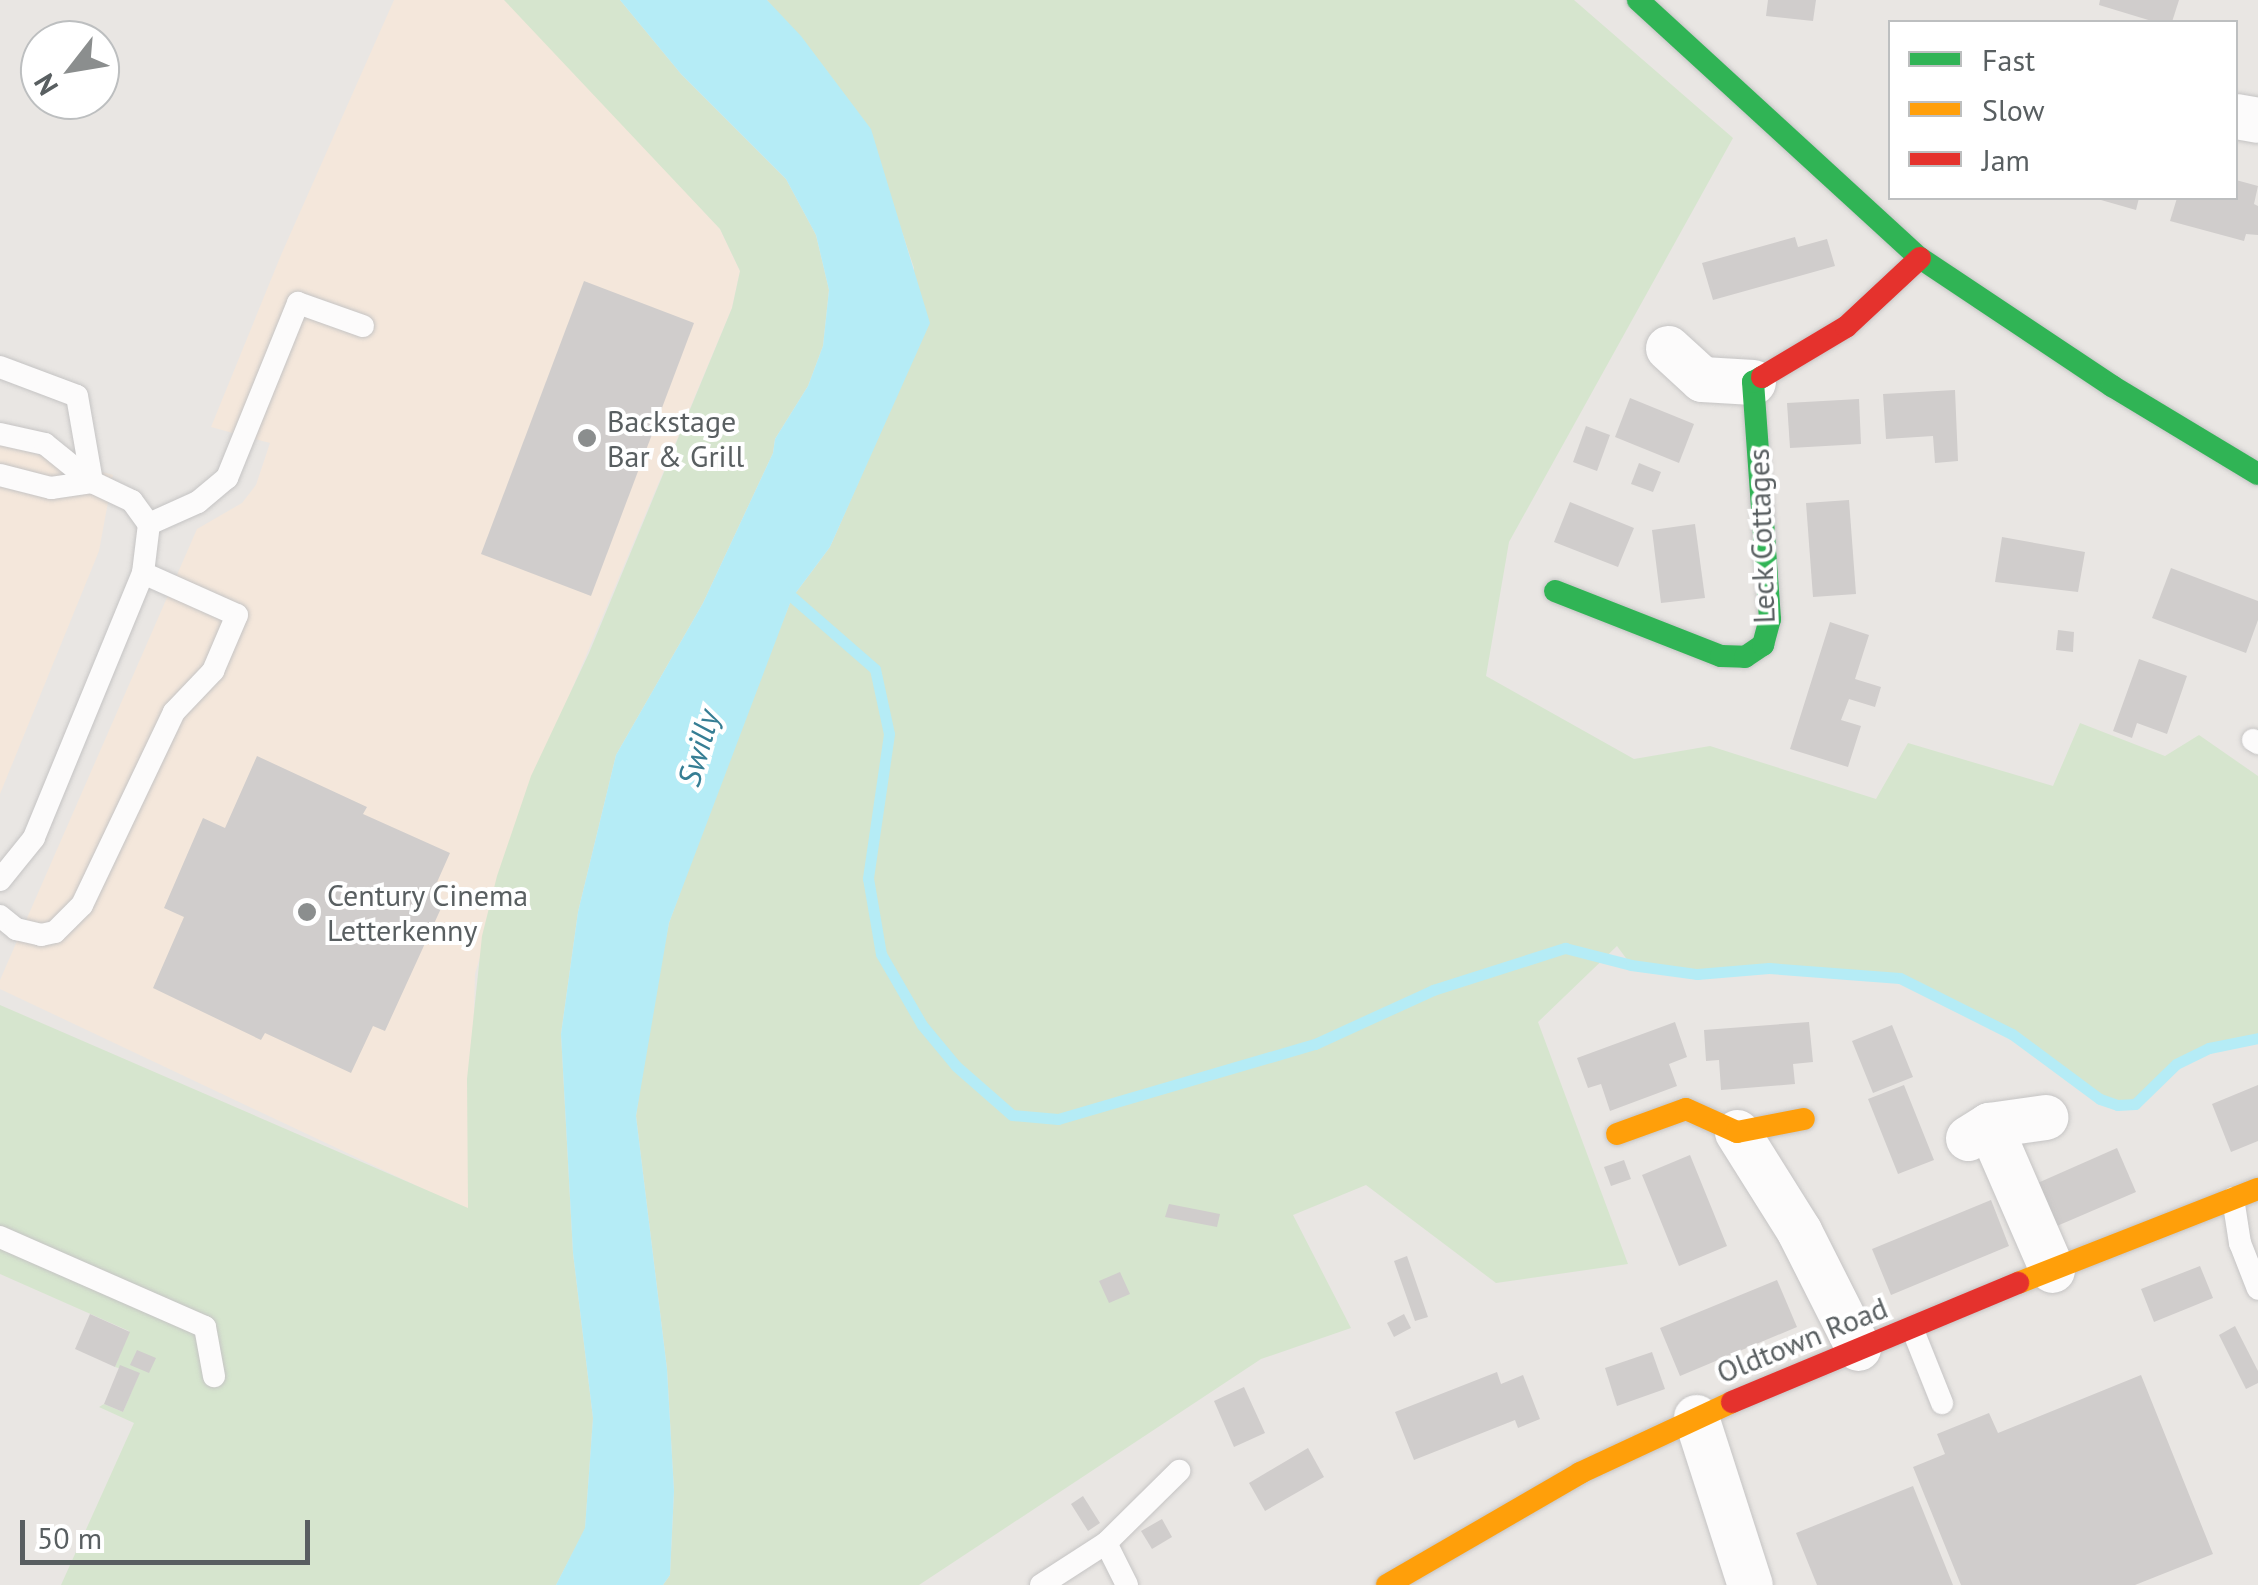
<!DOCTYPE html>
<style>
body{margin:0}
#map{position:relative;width:2258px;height:1585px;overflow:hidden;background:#e9e6e3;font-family:"PT Sans",sans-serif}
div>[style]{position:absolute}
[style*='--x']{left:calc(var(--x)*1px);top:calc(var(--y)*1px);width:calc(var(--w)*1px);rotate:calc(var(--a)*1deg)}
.commercial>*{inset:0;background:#f4e7db}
.green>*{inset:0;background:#d6e5ce}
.water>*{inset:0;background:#b5ecf6}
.stream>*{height:11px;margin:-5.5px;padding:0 5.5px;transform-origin:5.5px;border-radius:5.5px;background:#b5ecf6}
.building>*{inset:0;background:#d0cdcc}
.roads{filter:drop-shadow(0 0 2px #c5c4c4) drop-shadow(0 0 2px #c5c4c4)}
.lane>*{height:22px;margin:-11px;padding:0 11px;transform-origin:11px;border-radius:11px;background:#fcfbfb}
.street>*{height:45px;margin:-22.5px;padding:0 22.5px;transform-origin:22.5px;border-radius:22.5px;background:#fcfbfb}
.fast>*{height:22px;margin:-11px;padding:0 11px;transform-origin:11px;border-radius:11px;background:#30b455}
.slow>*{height:22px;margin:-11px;padding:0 11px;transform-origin:11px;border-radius:11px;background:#ff9f0a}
.jam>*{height:22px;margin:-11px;padding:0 11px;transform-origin:11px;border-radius:11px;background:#e5322d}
.dots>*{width:28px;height:28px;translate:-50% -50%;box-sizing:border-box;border:5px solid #fff;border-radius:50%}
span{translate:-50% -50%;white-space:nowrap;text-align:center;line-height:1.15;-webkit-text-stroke:8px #fff;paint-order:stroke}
.poi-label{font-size:30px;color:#595f61}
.left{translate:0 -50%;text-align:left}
.street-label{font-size:30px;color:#595f61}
.water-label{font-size:32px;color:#367e94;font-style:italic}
.legend{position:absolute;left:1888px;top:20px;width:350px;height:180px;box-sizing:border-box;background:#fff;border:2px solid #bdbfc0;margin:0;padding:12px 18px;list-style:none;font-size:30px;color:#595f61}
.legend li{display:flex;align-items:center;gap:20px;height:50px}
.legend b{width:50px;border:2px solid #bdbfc0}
.north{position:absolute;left:20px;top:20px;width:100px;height:100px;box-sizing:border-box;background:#fff;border:2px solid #bdbfc0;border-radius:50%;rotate:239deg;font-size:28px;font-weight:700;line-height:40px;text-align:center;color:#595f61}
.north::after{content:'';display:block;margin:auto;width:35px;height:45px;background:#8b8e8e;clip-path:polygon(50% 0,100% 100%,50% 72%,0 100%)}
.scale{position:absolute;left:20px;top:1520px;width:290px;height:45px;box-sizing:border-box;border:5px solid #595f61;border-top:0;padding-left:12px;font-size:30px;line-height:35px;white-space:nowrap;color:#595f61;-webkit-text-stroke:8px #fff;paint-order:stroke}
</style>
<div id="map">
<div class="commercial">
<div style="clip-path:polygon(394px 0,508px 0,720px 229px,740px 271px,732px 308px,525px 801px,475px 974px,468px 1210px,0 989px,0 980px,197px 529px,242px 503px,256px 485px,270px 443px,211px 427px,281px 255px)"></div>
<div style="clip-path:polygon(0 444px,113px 475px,99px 551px,0 794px)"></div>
</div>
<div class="green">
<div style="clip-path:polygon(504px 0,620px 0,681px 74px,786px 179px,816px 235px,829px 290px,823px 346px,808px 386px,775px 439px,773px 453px,703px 603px,616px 755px,578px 912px,561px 1034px,573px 1253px,593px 1418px,585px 1529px,556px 1585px,61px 1585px,134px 1423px,99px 1407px,104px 1404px,123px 1412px,139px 1374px,115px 1367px,129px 1331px,0 1274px,0 1005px,468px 1208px,467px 1079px,482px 936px,497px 876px,531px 776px,589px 653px,732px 308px,740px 271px,720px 229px)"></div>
<div style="clip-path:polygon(767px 0,1574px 0,1733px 138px,1509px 542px,1486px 676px,1634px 759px,1710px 746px,1876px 799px,1908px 743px,2053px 786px,2080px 723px,2165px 756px,2199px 735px,2258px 776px,2258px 1038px,2209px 1048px,2176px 1064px,2135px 1104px,2117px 1105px,2100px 1099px,2012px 1034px,1900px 978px,1769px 968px,1697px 974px,1631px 965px,1617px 946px,1538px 1022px,1628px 1264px,1496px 1283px,1366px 1185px,1293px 1215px,1351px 1328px,1261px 1359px,919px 1585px,663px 1585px,670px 1575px,674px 1491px,667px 1369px,636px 1116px,651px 1012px,669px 923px,739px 731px,792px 598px,830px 547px,906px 374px,914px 268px,897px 217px,820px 63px)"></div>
</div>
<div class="water">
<div style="clip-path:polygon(620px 0,767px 0,801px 36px,871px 129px,930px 323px,830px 547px,792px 598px,669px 923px,636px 1116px,667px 1369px,674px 1491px,670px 1575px,663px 1585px,556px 1585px,585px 1528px,593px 1418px,573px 1253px,561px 1034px,578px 912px,616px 755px,703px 603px,773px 453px,775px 439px,808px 386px,823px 346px,829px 290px,816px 235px,786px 179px,681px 74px)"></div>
</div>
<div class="stream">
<div style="--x:783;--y:589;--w:122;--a:41"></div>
<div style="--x:875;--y:669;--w:66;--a:77.8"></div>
<div style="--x:889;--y:734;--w:146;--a:98.3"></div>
<div style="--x:868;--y:878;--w:77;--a:80.3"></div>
<div style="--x:881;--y:954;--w:82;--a:60"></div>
<div style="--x:922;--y:1025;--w:53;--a:50.3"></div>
<div style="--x:956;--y:1066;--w:74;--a:41.2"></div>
<div style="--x:1012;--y:1115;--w:46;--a:5"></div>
<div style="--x:1058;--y:1119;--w:268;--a:-16.3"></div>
<div style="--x:1315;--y:1044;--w:130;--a:-24.6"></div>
<div style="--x:1433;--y:990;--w:139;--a:-17.7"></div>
<div style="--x:1565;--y:948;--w:68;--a:14.4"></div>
<div style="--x:1631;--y:965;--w:67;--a:7.8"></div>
<div style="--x:1697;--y:974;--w:72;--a:-4.8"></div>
<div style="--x:1769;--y:968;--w:131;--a:4.4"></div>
<div style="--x:1900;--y:978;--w:125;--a:26.6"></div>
<div style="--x:2012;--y:1034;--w:109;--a:36.5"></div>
<div style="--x:2100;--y:1099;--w:18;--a:19"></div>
<div style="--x:2117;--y:1105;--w:18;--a:-3"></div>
<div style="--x:2135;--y:1104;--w:57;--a:-44.3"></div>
<div style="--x:2176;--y:1064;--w:37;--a:-26"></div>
<div style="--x:2209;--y:1048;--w:50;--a:-11.5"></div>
</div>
<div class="building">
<div style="clip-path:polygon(1768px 0,1816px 0,1813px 21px,1766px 16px)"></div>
<div style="clip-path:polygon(2100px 0,2179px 0,2172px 22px,2155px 22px,2099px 5px)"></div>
<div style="clip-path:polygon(2236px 180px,2258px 186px,2254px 204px,2258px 206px,2258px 235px,2246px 234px,2244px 241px,2170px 221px,2177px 198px,2236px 198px)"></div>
<div style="clip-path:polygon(2094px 198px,2139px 198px,2136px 210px)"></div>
<div style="clip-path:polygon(1795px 237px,1798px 247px,1827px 239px,1835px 266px,1713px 300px,1702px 263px)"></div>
<div style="clip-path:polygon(584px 281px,694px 323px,591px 596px,481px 554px)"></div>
<div style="clip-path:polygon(1955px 390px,1958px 461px,1935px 463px,1933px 436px,1886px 439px,1883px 394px)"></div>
<div style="clip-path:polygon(1630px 398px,1694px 424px,1679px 463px,1615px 437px)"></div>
<div style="clip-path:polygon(1859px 399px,1861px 444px,1790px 448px,1787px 403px)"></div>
<div style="clip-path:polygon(1586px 426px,1610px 435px,1597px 471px,1573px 462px)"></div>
<div style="clip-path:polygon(1639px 463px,1661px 472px,1653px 492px,1631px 484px)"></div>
<div style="clip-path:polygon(1849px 500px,1856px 594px,1813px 597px,1806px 503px)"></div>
<div style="clip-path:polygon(1570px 502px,1634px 528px,1618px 567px,1554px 542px)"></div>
<div style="clip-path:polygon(1695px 524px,1705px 598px,1661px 603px,1652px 530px)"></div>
<div style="clip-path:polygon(2002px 537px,2085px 552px,2078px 592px,1995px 582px)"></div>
<div style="clip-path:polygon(2171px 568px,2258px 601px,2258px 620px,2246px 653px,2152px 618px)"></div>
<div style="clip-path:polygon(1830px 622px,1869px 635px,1855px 679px,1881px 687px,1875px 707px,1849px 699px,1841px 720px,1861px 726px,1848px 767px,1790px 749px)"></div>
<div style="clip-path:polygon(2058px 630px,2074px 632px,2073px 652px,2056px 650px)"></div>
<div style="clip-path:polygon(2139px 659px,2187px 676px,2167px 734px,2137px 723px,2132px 738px,2113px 731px)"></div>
<div style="clip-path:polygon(257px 756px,367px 807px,363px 814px,450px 853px,430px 898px,443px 904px,385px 1031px,373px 1026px,351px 1073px,265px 1033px,261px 1040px,153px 988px,184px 917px,164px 908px,203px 818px,225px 828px)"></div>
<div style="clip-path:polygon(1675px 1022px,1687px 1057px,1669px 1064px,1677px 1086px,1610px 1111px,1601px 1084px,1588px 1088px,1577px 1058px)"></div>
<div style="clip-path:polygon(1809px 1022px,1813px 1062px,1793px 1064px,1795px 1084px,1721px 1090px,1719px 1060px,1706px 1061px,1704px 1030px)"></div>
<div style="clip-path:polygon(1892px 1025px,1913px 1077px,1873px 1093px,1852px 1041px)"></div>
<div style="clip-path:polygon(1904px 1085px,1934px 1160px,1898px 1174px,1868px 1099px)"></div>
<div style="clip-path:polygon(2258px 1085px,2258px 1141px,2231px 1152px,2212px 1104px)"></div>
<div style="clip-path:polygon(2117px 1148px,2136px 1192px,2050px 1229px,2031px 1186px)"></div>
<div style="clip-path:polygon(1690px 1155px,1727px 1246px,1679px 1266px,1642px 1175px)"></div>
<div style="clip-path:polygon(1624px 1160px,1631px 1179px,1611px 1186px,1604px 1167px)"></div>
<div style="clip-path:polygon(1991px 1200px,2009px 1246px,1891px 1295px,1872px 1249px)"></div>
<div style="clip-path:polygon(1169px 1204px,1220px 1214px,1217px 1227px,1165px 1217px)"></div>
<div style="clip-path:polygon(1407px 1256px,1428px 1317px,1415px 1321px,1394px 1261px)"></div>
<div style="clip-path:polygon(2200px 1266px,2213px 1298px,2154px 1322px,2141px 1289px)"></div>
<div style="clip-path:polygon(1120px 1272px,1130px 1294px,1109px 1303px,1099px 1281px)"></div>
<div style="clip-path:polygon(1777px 1280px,1797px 1327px,1680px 1376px,1660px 1328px)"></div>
<div style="clip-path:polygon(90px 1314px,130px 1332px,115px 1367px,75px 1349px)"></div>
<div style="clip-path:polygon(1404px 1314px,1411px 1328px,1394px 1337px,1387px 1323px)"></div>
<div style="clip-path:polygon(2235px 1326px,2258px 1371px,2258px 1383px,2246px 1389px,2219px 1335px)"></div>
<div style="clip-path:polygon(137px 1350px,156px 1358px,149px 1373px,130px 1365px)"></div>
<div style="clip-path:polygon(1652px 1352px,1665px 1389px,1617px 1406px,1605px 1368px)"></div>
<div style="clip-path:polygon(120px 1365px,140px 1373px,123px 1412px,104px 1404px)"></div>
<div style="clip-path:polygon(1497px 1372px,1501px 1384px,1523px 1375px,1540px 1419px,1518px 1428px,1515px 1420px,1414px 1460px,1395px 1412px)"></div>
<div style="clip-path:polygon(2141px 1375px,2213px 1554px,2135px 1585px,1961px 1585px,1913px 1467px,1945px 1454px,1937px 1434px,1989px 1413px,1998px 1433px)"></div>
<div style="clip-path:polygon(1244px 1387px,1265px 1433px,1234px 1447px,1214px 1401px)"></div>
<div style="clip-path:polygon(1308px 1448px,1324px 1477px,1265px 1511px,1249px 1483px)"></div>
<div style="clip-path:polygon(1913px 1486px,1953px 1585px,1817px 1585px,1796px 1533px)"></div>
<div style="clip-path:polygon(1083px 1496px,1100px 1523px,1088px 1531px,1071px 1504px)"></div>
<div style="clip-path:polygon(1162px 1519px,1172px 1537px,1152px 1549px,1141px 1531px)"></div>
</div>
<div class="roads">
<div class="lane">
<div style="--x:0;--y:367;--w:82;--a:20.6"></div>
<div style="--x:77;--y:396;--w:87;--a:80.1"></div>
<div style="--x:0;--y:434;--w:46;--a:12.5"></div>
<div style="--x:45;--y:444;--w:60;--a:39"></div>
<div style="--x:0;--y:475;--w:53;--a:14.3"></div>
<div style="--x:51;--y:488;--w:41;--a:-8.3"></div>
<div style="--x:92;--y:482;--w:44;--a:25.4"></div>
<div style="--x:132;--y:501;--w:29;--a:54"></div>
<div style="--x:149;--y:524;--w:49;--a:97"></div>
<div style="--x:143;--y:573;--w:287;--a:112.4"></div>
<div style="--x:34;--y:838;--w:54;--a:129"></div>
<div style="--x:149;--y:524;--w:54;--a:-24.2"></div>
<div style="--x:198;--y:502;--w:38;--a:-40"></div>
<div style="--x:227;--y:478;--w:189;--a:-67.9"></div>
<div style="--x:298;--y:303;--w:69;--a:19.5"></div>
<div style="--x:2253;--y:740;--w:6;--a:31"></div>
<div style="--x:0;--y:916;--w:21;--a:39"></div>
<div style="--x:16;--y:929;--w:26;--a:13"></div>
<div style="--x:41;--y:935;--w:14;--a:-12"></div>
<div style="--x:55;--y:932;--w:38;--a:-45"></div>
<div style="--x:82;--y:905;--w:214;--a:-64.5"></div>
<div style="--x:174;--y:712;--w:57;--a:-46.4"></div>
<div style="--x:213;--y:671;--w:61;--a:-66.8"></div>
<div style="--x:237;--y:615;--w:103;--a:-155.9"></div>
<div style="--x:2233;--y:1198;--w:46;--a:81.2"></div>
<div style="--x:2240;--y:1243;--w:49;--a:68.6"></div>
<div style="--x:0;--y:1237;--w:224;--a:23.7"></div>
<div style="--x:205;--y:1327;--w:50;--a:79.6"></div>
<div style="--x:1912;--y:1328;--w:81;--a:68.2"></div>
<div style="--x:1106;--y:1543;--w:103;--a:-44.6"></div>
<div style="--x:1041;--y:1585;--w:77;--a:-32.9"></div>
<div style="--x:1106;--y:1543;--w:47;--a:63.4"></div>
</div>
<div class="street">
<div style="--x:2236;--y:116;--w:22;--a:10"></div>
<div style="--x:1668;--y:348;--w:46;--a:42.4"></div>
<div style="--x:1702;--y:379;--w:51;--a:3.4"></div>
<div style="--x:1989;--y:1125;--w:158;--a:66.5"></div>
<div style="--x:1737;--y:1132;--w:117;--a:57.9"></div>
<div style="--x:1799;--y:1231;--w:131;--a:63.2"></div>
<div style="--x:1968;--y:1138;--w:25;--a:-32"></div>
<div style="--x:1989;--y:1125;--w:57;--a:-8.1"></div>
<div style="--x:1696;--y:1417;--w:176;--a:72.2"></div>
</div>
<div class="fast">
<div style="--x:1638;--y:0;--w:382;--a:42.5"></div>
<div style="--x:1920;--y:258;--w:231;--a:33.7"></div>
<div style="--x:2112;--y:386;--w:170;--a:31.1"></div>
<div style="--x:1555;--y:591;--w:178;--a:21.4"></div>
<div style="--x:1721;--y:656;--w:24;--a:2"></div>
<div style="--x:1745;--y:657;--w:22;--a:-34"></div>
<div style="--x:1763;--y:645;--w:27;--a:-75"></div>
<div style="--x:1770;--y:619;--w:238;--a:-94.1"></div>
<div style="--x:1753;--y:382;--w:10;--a:-29"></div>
</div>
<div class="slow">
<div style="--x:1617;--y:1134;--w:73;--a:-19.9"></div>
<div style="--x:1686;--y:1109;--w:56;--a:24.3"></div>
<div style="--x:1737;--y:1132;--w:68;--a:-11"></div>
<div style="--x:2018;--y:1283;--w:258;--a:-21.4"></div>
<div style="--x:1387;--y:1585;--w:223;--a:-30.1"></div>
<div style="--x:1580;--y:1473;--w:168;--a:-25"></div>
</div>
<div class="jam">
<div style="--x:1762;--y:377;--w:98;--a:-30.8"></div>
<div style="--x:1846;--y:327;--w:101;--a:-43"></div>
<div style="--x:1732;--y:1402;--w:310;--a:-22.6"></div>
</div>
</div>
<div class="dots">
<div style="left:587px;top:438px;background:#8b8e8e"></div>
<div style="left:307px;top:912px;background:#8b8e8e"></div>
</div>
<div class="poi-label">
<span class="left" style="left:607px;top:438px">Backstage<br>Bar &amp; Grill</span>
<span class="left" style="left:327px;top:912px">Century Cinema<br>Letterkenny</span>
</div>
<div class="street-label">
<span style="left:1761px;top:536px;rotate:-92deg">Leck Cottages</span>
<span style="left:1802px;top:1340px;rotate:-22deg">Oldtown Road</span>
</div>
<div class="water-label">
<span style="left:698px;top:748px;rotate:-74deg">Swilly</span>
</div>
<ul class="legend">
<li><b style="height:12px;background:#30b455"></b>Fast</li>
<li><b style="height:12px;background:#ff9f0a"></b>Slow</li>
<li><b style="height:12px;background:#e5322d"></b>Jam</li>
</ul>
<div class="north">N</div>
<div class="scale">50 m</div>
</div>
